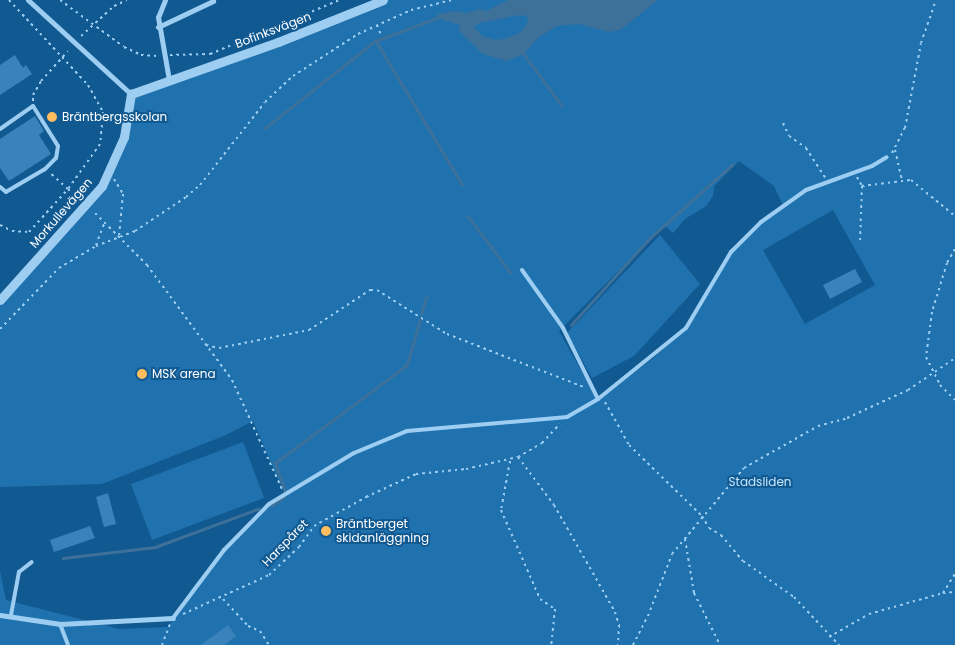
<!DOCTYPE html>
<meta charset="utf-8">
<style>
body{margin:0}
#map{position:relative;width:955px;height:645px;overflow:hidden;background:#115991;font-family:Poppins,sans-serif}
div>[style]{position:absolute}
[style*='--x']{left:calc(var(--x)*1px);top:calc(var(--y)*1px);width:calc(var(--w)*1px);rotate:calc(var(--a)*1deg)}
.green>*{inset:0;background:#2072af}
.water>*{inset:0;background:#3d719a}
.stream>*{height:2.5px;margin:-1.25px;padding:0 1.25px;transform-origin:1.25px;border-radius:1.25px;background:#3d719a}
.building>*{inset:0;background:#3a83ba}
.path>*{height:2px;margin-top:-1px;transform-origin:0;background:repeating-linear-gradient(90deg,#9dcef2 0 2.5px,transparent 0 6.5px)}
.service>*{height:4px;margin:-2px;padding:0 2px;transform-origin:2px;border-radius:2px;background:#9dcef2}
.minor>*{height:5px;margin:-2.5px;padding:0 2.5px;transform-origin:2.5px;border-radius:2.5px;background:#9dcef2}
.tertiary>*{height:9px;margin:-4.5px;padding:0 4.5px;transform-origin:4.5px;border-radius:4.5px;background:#9dcef2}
.dots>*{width:14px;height:14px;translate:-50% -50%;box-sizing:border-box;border:2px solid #115991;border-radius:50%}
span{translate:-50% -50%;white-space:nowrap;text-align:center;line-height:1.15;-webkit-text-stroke:4px #115991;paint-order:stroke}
.street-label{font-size:12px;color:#fff}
.poi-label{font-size:12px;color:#fff}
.left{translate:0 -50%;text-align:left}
.park-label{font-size:12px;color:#c5e5fd}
</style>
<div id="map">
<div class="green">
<div style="clip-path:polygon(evenodd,383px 0,955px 0,955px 645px,0 645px,0 571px,6px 600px,119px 629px,168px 627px,193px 587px,224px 550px,284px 493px,253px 421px,226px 435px,102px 484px,0 487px,0 300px,90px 201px,115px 164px,131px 94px,383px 0,739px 161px,774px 186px,783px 205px,741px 239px,686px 328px,651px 360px,597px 399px,559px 331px,664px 225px,673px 233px,685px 219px,706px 206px,713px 196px,714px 186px,739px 161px,383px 0,833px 210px,875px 285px,805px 324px,763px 250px,833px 210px)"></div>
<div style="clip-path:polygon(660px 235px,700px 284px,634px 356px,592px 378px,567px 333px)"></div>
<div style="clip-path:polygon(243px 442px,264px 498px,152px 540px,131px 484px)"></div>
</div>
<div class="water">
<div style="clip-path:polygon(evenodd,508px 0,658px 0,620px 30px,609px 32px,579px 24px,557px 26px,539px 37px,524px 54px,507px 61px,483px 54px,459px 31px,460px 25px,437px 18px,438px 14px,455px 11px,466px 13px,480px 9px,486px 11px,508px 0,520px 15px,526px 16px,529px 21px,521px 32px,508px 38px,496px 40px,482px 36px,474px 27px,479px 23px,520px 15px)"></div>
</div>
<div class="stream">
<div style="--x:376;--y:41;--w:168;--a:58.9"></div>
<div style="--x:524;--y:54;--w:64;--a:53.8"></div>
<div style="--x:265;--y:128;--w:140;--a:-38.3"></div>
<div style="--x:375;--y:41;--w:66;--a:-20.4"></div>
<div style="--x:468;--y:216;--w:71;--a:53"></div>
<div style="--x:421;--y:314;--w:17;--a:-73"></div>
<div style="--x:571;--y:325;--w:118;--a:-47.8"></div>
<div style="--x:650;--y:238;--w:110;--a:-41.7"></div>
<div style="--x:285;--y:491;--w:30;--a:-110"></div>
<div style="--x:275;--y:463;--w:164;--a:-36.6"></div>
<div style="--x:407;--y:365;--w:47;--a:-73.9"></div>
<div style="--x:271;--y:506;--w:16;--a:-35"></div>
<div style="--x:63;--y:558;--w:93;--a:-6.8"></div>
<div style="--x:155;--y:547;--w:110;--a:-20.3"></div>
</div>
<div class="building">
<div style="clip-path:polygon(15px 55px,23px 68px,26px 65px,32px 74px,0 95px,0 65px)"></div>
<div style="clip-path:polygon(35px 116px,44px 131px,39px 135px,51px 154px,9px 181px,0 168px,0 139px)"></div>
<div style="clip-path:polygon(855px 269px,862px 282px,830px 299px,823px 285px)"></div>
<div style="clip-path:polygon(108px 493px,116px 524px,104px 527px,96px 497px)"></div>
<div style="clip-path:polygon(90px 526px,95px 538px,54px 552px,50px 540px)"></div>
<div style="clip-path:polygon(228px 625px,236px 636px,224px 645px,201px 645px)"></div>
</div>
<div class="path">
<div style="--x:9;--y:0;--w:116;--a:47.1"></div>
<div style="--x:88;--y:85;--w:31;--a:61"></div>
<div style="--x:103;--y:112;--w:32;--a:95"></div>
<div style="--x:100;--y:144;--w:55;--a:125.4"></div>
<div style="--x:68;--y:189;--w:7;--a:45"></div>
<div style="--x:60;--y:0;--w:79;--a:36.3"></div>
<div style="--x:124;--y:47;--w:19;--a:25"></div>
<div style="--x:141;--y:55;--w:17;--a:3"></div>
<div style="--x:377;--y:25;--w:11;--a:68"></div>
<div style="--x:81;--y:36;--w:45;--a:-42.3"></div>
<div style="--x:114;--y:6;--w:14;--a:-25"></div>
<div style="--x:170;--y:55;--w:40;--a:-1.4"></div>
<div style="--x:210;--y:54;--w:140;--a:-22.7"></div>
<div style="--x:33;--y:101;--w:6;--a:-90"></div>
<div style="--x:33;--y:95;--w:16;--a:-60"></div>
<div style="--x:41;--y:81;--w:40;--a:-48"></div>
<div style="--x:783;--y:123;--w:14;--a:65"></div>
<div style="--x:789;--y:136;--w:21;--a:35"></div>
<div style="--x:806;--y:148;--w:35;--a:57"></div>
<div style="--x:895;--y:150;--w:31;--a:77"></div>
<div style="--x:892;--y:153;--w:28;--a:-63"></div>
<div style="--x:905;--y:128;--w:86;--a:-79.3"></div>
<div style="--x:921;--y:43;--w:46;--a:-70.8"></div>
<div style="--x:857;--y:177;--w:10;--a:61"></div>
<div style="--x:862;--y:186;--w:58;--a:92"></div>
<div style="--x:114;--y:179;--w:17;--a:59"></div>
<div style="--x:123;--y:194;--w:42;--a:95.4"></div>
<div style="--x:862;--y:186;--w:49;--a:-7"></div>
<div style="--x:911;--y:180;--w:57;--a:39.3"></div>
<div style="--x:95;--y:213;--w:74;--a:45"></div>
<div style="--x:147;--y:265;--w:143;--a:53.5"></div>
<div style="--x:232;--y:380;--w:120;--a:65.4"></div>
<div style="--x:0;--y:225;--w:13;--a:27"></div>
<div style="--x:12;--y:231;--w:17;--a:3"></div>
<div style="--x:29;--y:232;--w:58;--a:-47.8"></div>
<div style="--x:68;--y:189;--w:24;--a:-138"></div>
<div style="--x:96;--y:245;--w:25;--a:-69"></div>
<div style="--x:955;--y:249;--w:16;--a:120"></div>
<div style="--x:947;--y:263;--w:51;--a:107"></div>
<div style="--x:932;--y:312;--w:45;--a:97.6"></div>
<div style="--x:926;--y:357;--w:31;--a:63"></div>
<div style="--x:940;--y:385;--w:21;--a:45"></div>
<div style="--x:0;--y:329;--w:85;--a:-46"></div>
<div style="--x:59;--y:268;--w:43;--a:-30.7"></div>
<div style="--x:96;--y:246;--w:42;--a:-21"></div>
<div style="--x:135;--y:231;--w:61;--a:-33.7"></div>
<div style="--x:186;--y:197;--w:18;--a:-41"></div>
<div style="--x:200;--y:185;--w:105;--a:-51.9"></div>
<div style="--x:265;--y:102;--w:38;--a:-43"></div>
<div style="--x:293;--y:76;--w:77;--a:-32.9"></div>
<div style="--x:358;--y:34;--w:58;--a:-24.4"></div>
<div style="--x:411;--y:10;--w:42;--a:-13.7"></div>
<div style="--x:206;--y:345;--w:13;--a:13"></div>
<div style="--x:219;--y:348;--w:92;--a:-11.3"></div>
<div style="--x:309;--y:330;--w:73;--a:-33.3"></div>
<div style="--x:370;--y:290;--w:7;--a:0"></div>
<div style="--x:377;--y:290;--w:83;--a:32.2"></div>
<div style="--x:447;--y:334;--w:149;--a:21.2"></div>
<div style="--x:605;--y:402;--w:49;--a:60.8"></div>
<div style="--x:629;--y:445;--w:102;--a:44.2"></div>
<div style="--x:702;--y:516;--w:14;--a:60"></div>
<div style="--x:709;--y:528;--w:14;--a:30"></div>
<div style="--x:721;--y:535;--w:34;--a:50"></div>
<div style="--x:743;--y:561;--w:62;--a:35.2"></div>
<div style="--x:794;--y:597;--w:66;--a:46.8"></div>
<div style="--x:518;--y:457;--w:60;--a:53.1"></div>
<div style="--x:554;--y:505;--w:123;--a:60.3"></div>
<div style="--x:615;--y:612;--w:14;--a:73"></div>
<div style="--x:619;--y:625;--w:20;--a:93"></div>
<div style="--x:510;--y:461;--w:50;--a:100.4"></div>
<div style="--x:501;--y:510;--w:97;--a:66.3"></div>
<div style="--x:540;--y:599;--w:18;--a:34"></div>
<div style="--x:555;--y:609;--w:36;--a:96"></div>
<div style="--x:685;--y:539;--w:55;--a:80.5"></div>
<div style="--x:694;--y:593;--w:58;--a:63.4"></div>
<div style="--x:943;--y:593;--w:12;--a:-5"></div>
<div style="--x:223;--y:599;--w:37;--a:47"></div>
<div style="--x:248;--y:626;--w:13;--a:23"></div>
<div style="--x:260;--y:631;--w:17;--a:57"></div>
<div style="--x:183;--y:614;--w:94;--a:-24.4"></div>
<div style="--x:269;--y:575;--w:41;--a:-43"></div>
<div style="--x:299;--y:547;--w:26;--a:-54"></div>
<div style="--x:314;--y:526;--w:60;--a:-29.1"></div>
<div style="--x:366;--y:497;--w:55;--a:-24.7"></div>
<div style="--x:416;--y:474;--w:50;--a:-5.7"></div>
<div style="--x:466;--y:469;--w:53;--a:-13"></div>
<div style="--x:518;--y:457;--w:28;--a:-30"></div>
<div style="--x:542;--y:443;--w:26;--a:-47"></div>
<div style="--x:829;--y:637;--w:46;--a:-29.9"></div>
<div style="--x:869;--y:614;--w:77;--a:-15.8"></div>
<div style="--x:943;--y:593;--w:22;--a:-58"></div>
<div style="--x:162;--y:645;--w:22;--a:-69"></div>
<div style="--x:633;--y:645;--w:33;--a:-63"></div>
<div style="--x:648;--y:616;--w:66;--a:-68.8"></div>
<div style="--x:672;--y:554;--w:112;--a:-50.1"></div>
<div style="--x:744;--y:468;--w:85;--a:-29.6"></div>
<div style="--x:818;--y:426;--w:30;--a:-15"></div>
<div style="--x:847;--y:418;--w:67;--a:-24.7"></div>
<div style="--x:908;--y:390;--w:57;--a:-34.2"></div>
</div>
<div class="service">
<div style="--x:0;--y:129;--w:40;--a:-34.9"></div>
<div style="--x:33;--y:106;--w:47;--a:58"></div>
<div style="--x:58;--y:146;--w:12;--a:99"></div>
<div style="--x:56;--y:158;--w:16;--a:135"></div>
<div style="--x:45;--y:169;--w:45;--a:149.5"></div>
<div style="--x:6;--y:192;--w:8;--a:-140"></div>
<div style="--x:522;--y:270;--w:71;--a:54.7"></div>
<div style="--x:563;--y:328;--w:79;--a:63.8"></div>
<div style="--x:11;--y:615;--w:44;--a:-79.5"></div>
<div style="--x:19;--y:572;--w:16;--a:-38"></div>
<div style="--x:173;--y:618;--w:85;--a:-53.1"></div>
<div style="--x:224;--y:550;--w:64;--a:-45.6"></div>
<div style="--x:269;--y:504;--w:99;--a:-31"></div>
<div style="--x:354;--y:453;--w:57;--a:-22.5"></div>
<div style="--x:407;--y:431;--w:161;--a:-5"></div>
<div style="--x:567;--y:417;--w:36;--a:-30"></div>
<div style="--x:598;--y:399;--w:113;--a:-38.9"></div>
<div style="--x:686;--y:328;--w:88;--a:-59.4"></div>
<div style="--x:731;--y:252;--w:42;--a:-45"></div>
<div style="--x:761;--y:222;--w:55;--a:-35.4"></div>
<div style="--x:806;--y:190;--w:70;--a:-20"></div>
<div style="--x:872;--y:166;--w:17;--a:-31"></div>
<div style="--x:60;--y:624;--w:22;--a:69"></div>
</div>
<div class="minor">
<div style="--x:28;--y:0;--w:139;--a:42.4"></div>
<div style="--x:165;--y:0;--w:18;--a:112"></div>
<div style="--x:158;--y:17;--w:64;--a:80.1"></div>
<div style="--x:158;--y:27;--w:61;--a:-25.3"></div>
<div style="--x:0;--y:615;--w:61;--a:8.5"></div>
<div style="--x:60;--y:624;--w:113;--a:-3"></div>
</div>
<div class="tertiary">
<div style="--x:0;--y:300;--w:153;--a:-48.2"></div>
<div style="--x:102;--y:186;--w:54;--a:-65.8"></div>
<div style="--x:124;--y:137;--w:44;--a:-80.8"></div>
<div style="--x:131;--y:94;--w:156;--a:-19.5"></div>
<div style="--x:278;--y:42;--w:113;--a:-21.8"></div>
</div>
<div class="dots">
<div style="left:52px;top:117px;background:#ffbd5f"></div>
<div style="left:142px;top:374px;background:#ffbd5f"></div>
<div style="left:326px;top:531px;background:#ffbd5f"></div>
</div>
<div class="street-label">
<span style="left:273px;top:30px;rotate:-21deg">Bofinksvägen</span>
<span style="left:61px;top:213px;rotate:-49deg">Morkullevägen</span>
<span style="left:285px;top:543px;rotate:-46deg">Harspåret</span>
</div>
<div class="poi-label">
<span class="left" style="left:62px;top:117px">Bräntbergsskolan</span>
<span class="left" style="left:152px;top:374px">MSK arena</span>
<span class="left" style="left:336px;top:531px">Bräntberget<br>skidanläggning</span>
</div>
<div class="park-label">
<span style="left:760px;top:482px">Stadsliden</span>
</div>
</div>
